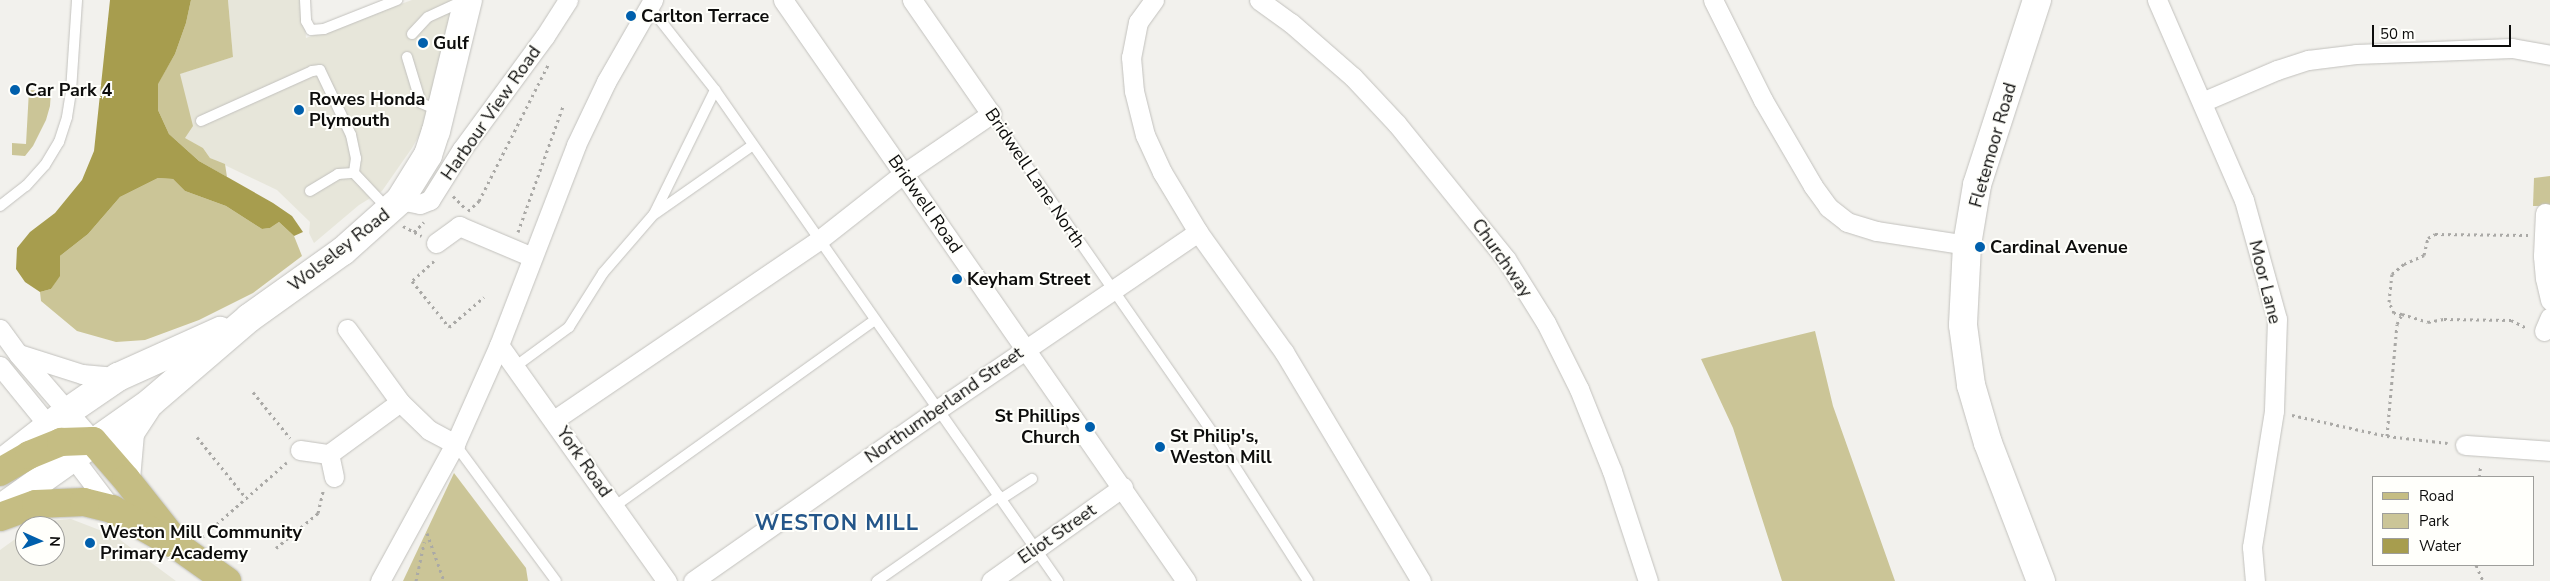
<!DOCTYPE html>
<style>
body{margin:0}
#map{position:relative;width:2550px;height:581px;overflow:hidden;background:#f2f1ed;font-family:"Nunito Sans",sans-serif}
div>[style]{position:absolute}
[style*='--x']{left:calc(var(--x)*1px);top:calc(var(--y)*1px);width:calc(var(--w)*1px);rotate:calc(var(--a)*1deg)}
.built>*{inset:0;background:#e7e6da}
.green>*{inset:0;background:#cbc597}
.water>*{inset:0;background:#a79d4e}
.path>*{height:3px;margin-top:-1.5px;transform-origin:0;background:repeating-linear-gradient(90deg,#aaa9a6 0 2.5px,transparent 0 6.5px)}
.roads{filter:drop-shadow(0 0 1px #c2c1bd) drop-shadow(0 0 1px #c2c1bd)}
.lane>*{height:10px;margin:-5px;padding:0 5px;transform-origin:5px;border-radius:5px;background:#fff}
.street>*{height:19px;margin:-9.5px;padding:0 9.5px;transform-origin:9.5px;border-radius:9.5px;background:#fff}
.secondary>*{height:28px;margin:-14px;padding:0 14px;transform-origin:14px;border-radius:14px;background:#fff}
.primary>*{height:28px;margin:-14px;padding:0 14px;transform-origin:14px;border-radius:14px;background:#c5bd83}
.dots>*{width:14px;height:14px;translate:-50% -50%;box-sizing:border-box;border:2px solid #fffffb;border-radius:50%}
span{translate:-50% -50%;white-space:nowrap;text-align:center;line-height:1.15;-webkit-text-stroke:4px #fffffb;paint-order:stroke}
.poi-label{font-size:18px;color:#0d0d0c;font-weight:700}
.left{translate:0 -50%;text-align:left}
.right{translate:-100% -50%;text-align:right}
.street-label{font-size:18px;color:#0d0d0c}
.district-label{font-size:22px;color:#245689;font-weight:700;letter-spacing:1px}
.legend{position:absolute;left:2372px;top:476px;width:162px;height:90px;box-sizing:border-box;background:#fffffb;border:1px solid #9e9e9b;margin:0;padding:6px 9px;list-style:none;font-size:15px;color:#0d0d0c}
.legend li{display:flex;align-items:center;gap:10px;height:25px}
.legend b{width:25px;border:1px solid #9e9e9b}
.north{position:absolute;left:15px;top:516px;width:50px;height:50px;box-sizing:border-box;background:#fffffb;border:1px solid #9e9e9b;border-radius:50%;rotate:92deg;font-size:14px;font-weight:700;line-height:20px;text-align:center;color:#0d0d0c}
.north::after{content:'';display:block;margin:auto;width:18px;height:22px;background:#005fac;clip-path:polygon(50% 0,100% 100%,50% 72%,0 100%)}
.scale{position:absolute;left:2372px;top:25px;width:139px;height:22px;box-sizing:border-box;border:2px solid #0d0d0c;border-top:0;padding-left:6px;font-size:15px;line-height:18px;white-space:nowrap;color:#0d0d0c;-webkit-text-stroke:4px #fffffb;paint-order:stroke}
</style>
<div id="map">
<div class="built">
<div style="clip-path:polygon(228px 0,303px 0,306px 38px,412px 0,455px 0,426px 123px,412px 148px,382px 191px,359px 205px,314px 243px,309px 233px,310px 222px,277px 190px,210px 158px,203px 148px,184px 138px,179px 74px,233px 57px)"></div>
<div style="clip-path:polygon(71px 519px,115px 536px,176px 581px,0 581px,0 550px,25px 532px,25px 556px,55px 556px,55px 526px,33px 526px,38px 522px)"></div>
</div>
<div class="green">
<div style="clip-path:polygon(191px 0,228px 0,233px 57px,180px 74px,193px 126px,185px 138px,203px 148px,210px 158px,225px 164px,227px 177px,199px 161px,169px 134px,158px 110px,158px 83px,175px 54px,186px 23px)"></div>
<div style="clip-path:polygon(29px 90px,51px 91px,50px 106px,46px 120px,33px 146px,25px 156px,12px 155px,12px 143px,26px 144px)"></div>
<div style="clip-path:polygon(2550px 176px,2550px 206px,2533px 206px,2534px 178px)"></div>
<div style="clip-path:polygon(158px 178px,173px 179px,185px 191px,226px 206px,262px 229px,270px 228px,279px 222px,294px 236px,302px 256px,253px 293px,199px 320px,145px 340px,116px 342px,77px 331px,41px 301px,40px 292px,51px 289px,59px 276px,60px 256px,88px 234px,120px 197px)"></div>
<div style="clip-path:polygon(1815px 331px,1833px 406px,1895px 581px,1782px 581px,1733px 428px,1701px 359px)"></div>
<div style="clip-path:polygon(454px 473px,526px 568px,528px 581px,403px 581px)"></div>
</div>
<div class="water">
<div style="clip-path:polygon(110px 0,191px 0,186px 23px,175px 54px,158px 84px,158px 110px,169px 134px,199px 161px,273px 203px,292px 216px,303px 232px,294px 236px,279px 222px,270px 228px,262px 229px,226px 206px,185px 191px,173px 179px,158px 178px,120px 197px,88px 234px,60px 256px,60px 276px,51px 289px,40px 292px,25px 282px,16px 269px,17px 248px,30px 232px,55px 213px,82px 180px,94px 151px)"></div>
</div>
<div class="path">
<div style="--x:453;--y:196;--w:17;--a:45"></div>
<div style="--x:468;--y:211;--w:15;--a:-42"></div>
<div style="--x:479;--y:201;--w:153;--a:-63.1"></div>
<div style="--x:403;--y:226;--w:21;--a:28"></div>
<div style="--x:414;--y:232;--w:14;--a:-45"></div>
<div style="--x:518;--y:232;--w:134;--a:-70.3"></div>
<div style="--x:434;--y:261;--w:30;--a:138"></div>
<div style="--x:412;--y:281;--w:59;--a:51.2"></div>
<div style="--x:449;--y:327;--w:46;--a:-40.6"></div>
<div style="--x:2402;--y:314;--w:8;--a:-173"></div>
<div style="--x:2394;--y:313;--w:12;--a:-114"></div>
<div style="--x:2389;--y:302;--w:28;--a:-84"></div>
<div style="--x:2392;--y:274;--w:16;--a:-40"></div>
<div style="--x:2404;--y:264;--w:22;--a:-24"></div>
<div style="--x:2424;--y:255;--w:17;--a:-77"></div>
<div style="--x:2428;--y:238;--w:8;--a:-30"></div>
<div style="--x:2435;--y:234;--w:93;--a:0.6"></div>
<div style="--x:253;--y:392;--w:59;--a:51.2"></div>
<div style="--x:2292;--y:415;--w:97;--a:12.5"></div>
<div style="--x:2387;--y:436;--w:61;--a:6.5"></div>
<div style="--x:2387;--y:436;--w:112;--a:-84.9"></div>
<div style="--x:2397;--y:324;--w:11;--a:-63"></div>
<div style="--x:2402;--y:314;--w:27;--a:17"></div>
<div style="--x:2428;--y:322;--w:16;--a:-11"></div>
<div style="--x:2444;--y:319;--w:67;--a:0.9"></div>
<div style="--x:2511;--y:320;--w:18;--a:27"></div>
<div style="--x:197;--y:437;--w:78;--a:51.2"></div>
<div style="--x:2479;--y:477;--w:12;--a:-81"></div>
<div style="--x:427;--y:533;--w:51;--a:70.5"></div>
<div style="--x:202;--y:537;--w:113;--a:-41.4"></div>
<div style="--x:276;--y:548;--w:55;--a:-39.8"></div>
<div style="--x:318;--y:513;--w:23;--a:-77"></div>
<div style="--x:2476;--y:565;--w:17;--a:66"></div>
<div style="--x:416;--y:581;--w:40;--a:-78"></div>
</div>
<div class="roads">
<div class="lane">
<div style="--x:305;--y:0;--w:21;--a:87"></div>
<div style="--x:306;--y:21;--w:10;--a:61"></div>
<div style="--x:311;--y:30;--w:13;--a:-4"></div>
<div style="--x:324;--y:29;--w:79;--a:-21.7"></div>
<div style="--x:649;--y:6;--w:107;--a:51.8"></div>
<div style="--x:715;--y:90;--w:599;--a:55.06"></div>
<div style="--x:412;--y:34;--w:23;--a:-47"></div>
<div style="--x:428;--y:17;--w:41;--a:-24.7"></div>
<div style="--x:407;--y:57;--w:48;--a:73.1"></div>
<div style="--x:421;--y:103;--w:21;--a:23"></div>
<div style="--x:991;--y:114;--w:407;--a:55.2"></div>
<div style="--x:1223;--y:448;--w:158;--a:57.4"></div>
<div style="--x:201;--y:121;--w:122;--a:-24.2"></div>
<div style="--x:312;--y:71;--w:8;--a:-7"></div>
<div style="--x:320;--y:70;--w:72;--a:64.5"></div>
<div style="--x:351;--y:135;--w:24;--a:78"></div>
<div style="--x:356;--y:158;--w:15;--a:98"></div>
<div style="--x:354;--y:173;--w:48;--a:46.7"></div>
<div style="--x:310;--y:191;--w:33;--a:-31"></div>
<div style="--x:338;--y:174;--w:16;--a:-4"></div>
<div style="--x:0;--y:206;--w:33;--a:-38"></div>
<div style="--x:26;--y:186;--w:28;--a:-48"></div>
<div style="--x:45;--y:165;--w:27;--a:-59"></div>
<div style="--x:59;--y:142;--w:26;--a:-72"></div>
<div style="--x:67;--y:117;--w:26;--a:-81"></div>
<div style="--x:71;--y:91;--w:91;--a:-86.2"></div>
<div style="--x:656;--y:213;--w:118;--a:-35"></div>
<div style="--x:516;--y:366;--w:66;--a:-36.3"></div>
<div style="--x:569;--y:327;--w:64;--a:-57.8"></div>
<div style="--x:603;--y:273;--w:78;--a:-49.2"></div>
<div style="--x:654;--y:214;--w:138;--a:-63.8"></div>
<div style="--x:455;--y:444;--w:170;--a:53.6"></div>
<div style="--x:1001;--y:499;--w:37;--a:-33"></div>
<div style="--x:615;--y:506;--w:320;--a:-35.6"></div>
<div style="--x:877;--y:581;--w:149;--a:-34.9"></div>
</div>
<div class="street">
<div style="--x:783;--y:0;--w:707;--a:55.25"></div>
<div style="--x:1154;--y:0;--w:27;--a:126"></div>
<div style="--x:1138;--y:22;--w:36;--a:101"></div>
<div style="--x:1131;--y:57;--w:34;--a:85"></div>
<div style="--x:1134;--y:91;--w:45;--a:76"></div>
<div style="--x:1145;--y:135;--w:41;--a:65.3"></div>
<div style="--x:1162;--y:172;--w:70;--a:59"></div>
<div style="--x:1198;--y:232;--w:148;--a:54.4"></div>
<div style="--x:1284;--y:352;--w:267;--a:59.1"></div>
<div style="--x:1259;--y:0;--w:39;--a:36"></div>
<div style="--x:1291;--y:23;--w:82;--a:41.1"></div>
<div style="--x:1353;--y:77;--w:64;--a:46.9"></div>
<div style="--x:1397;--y:124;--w:174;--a:51.1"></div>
<div style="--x:1506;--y:259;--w:75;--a:58"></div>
<div style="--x:1546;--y:323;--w:74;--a:63.4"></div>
<div style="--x:1579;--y:389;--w:88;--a:68.1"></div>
<div style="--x:1612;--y:471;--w:116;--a:71.9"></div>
<div style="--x:1713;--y:0;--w:112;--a:63.4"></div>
<div style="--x:1763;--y:100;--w:99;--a:59.8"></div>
<div style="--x:1813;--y:186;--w:26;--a:54"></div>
<div style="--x:1828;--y:207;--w:24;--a:38"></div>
<div style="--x:1847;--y:222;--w:31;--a:17"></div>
<div style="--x:1877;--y:231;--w:91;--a:8.8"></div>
<div style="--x:2157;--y:0;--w:218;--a:66.5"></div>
<div style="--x:2244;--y:200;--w:123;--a:74.5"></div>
<div style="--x:2277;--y:319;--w:92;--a:91.9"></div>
<div style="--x:2274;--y:411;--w:138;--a:99.2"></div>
<div style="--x:2252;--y:547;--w:34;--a:85"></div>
<div style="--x:2202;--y:102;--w:82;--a:-23.1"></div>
<div style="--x:2277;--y:70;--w:33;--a:-18"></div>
<div style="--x:2308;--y:60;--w:48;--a:-7.1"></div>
<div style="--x:2356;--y:54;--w:156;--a:-2.2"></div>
<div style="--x:2512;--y:48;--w:39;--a:10"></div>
<div style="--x:400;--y:200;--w:20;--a:11"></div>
<div style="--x:420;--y:204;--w:11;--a:-22"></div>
<div style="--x:430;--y:200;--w:60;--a:-57.9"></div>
<div style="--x:462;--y:149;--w:140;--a:-53.7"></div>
<div style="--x:545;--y:36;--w:43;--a:-57.4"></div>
<div style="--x:2545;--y:213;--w:43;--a:92.7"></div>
<div style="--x:2543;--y:256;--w:22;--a:85"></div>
<div style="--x:2545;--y:278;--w:23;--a:77"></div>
<div style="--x:436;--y:243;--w:29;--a:-36"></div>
<div style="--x:459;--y:226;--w:79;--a:23"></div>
<div style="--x:0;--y:329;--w:31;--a:54"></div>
<div style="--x:18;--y:354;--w:115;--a:49.2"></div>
<div style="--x:347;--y:329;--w:90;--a:54"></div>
<div style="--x:400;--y:402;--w:40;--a:44"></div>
<div style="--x:429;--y:430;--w:30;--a:28"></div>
<div style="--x:2544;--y:331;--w:15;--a:-67"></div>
<div style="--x:499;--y:345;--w:290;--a:54.6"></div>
<div style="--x:19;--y:354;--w:66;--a:17.6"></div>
<div style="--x:82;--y:374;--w:36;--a:5"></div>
<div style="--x:0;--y:366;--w:77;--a:50.8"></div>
<div style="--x:49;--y:426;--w:104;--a:52.8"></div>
<div style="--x:554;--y:420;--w:320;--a:-34.2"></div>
<div style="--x:819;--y:240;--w:107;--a:-38.2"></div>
<div style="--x:903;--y:174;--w:107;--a:-34.3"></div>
<div style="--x:991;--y:114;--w:139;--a:-124.7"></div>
<div style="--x:2465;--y:445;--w:85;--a:4"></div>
<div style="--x:300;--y:450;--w:29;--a:8"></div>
<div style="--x:334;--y:477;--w:24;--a:-102"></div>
<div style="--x:329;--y:454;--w:88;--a:-36.2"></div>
<div style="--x:380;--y:581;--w:156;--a:-61.3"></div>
<div style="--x:455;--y:444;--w:108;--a:-66"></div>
<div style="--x:499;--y:345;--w:214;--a:-68.9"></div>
<div style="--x:576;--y:145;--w:70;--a:-64.5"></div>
<div style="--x:606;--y:82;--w:95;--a:-60.2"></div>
<div style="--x:693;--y:581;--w:298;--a:-35"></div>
<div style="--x:937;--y:410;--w:316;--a:-34.3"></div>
<div style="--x:991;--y:581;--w:162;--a:-35.5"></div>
</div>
<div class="secondary">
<div style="--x:2037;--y:0;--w:194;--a:108"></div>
<div style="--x:1977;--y:185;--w:61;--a:99.5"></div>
<div style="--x:1967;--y:245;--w:80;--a:92.9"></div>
<div style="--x:1963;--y:325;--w:61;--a:82.4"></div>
<div style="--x:1971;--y:385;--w:60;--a:73.7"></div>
<div style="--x:1988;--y:443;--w:148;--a:69"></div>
<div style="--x:3;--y:462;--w:81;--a:-38"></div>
<div style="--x:67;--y:412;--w:62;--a:-34.5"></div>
<div style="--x:118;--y:377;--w:112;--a:-24.3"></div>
<div style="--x:126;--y:479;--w:46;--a:-85"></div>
<div style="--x:130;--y:433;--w:31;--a:-57"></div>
<div style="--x:0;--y:509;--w:185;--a:-35.3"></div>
<div style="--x:151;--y:402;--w:129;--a:-40.6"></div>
<div style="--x:249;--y:318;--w:115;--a:-35.5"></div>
<div style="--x:343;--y:251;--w:76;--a:-41.8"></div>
<div style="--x:400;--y:200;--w:53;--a:-58.1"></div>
<div style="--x:428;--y:155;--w:25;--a:-72"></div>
<div style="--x:436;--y:131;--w:135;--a:-76.3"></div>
</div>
<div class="primary">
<div style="--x:0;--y:472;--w:34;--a:-30"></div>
<div style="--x:29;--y:455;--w:35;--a:-22"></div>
<div style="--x:61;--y:442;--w:32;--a:-2"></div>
<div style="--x:93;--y:441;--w:50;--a:49"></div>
<div style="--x:126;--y:479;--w:73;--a:51.7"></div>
<div style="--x:0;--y:517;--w:38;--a:-20"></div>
<div style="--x:36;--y:504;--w:48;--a:-2.4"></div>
<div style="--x:84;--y:502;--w:29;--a:14"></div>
<div style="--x:112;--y:509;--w:77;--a:29.6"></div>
<div style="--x:179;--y:547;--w:59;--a:35.3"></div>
</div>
</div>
<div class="dots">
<div style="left:631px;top:16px;background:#005fac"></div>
<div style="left:423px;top:43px;background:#005fac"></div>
<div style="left:15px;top:90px;background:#005fac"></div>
<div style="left:299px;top:110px;background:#005fac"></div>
<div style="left:1980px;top:247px;background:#005fac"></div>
<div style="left:957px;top:279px;background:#005fac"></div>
<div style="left:1090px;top:427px;background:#005fac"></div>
<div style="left:1160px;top:447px;background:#005fac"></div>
<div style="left:90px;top:543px;background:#005fac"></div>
</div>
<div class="poi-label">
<span class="left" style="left:641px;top:16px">Carlton Terrace</span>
<span class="left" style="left:433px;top:43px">Gulf</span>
<span class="left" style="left:25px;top:90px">Car Park 4</span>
<span class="left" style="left:309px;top:110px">Rowes Honda<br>Plymouth</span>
<span class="left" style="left:1990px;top:247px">Cardinal Avenue</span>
<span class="left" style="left:967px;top:279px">Keyham Street</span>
<span class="right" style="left:1080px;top:427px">St Phillips<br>Church</span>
<span class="left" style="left:1170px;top:447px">St Philip's,<br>Weston Mill</span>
<span class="left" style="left:100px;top:543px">Weston Mill Community<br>Primary Academy</span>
</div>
<div class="street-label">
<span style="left:491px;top:113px;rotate:-55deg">Harbour View Road</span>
<span style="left:1993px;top:145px;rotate:-74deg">Fletemoor Road</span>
<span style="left:1035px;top:178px;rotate:56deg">Bridwell Lane North</span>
<span style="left:925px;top:204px;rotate:55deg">Bridwell Road</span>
<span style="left:339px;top:250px;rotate:-38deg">Wolseley Road</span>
<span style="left:1502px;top:258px;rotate:55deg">Churchway</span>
<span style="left:2265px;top:282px;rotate:76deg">Moor Lane</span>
<span style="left:944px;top:405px;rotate:-35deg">Northumberland Street</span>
<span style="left:584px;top:462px;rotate:55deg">York Road</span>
<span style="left:1057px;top:534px;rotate:-35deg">Eliot Street</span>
</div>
<div class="district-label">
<span style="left:837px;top:524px">WESTON MILL</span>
</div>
<ul class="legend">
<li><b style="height:6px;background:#c5bd83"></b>Road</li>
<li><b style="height:14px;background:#cbc597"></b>Park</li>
<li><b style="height:14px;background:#a79d4e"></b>Water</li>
</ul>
<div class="north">N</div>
<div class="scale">50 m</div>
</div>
